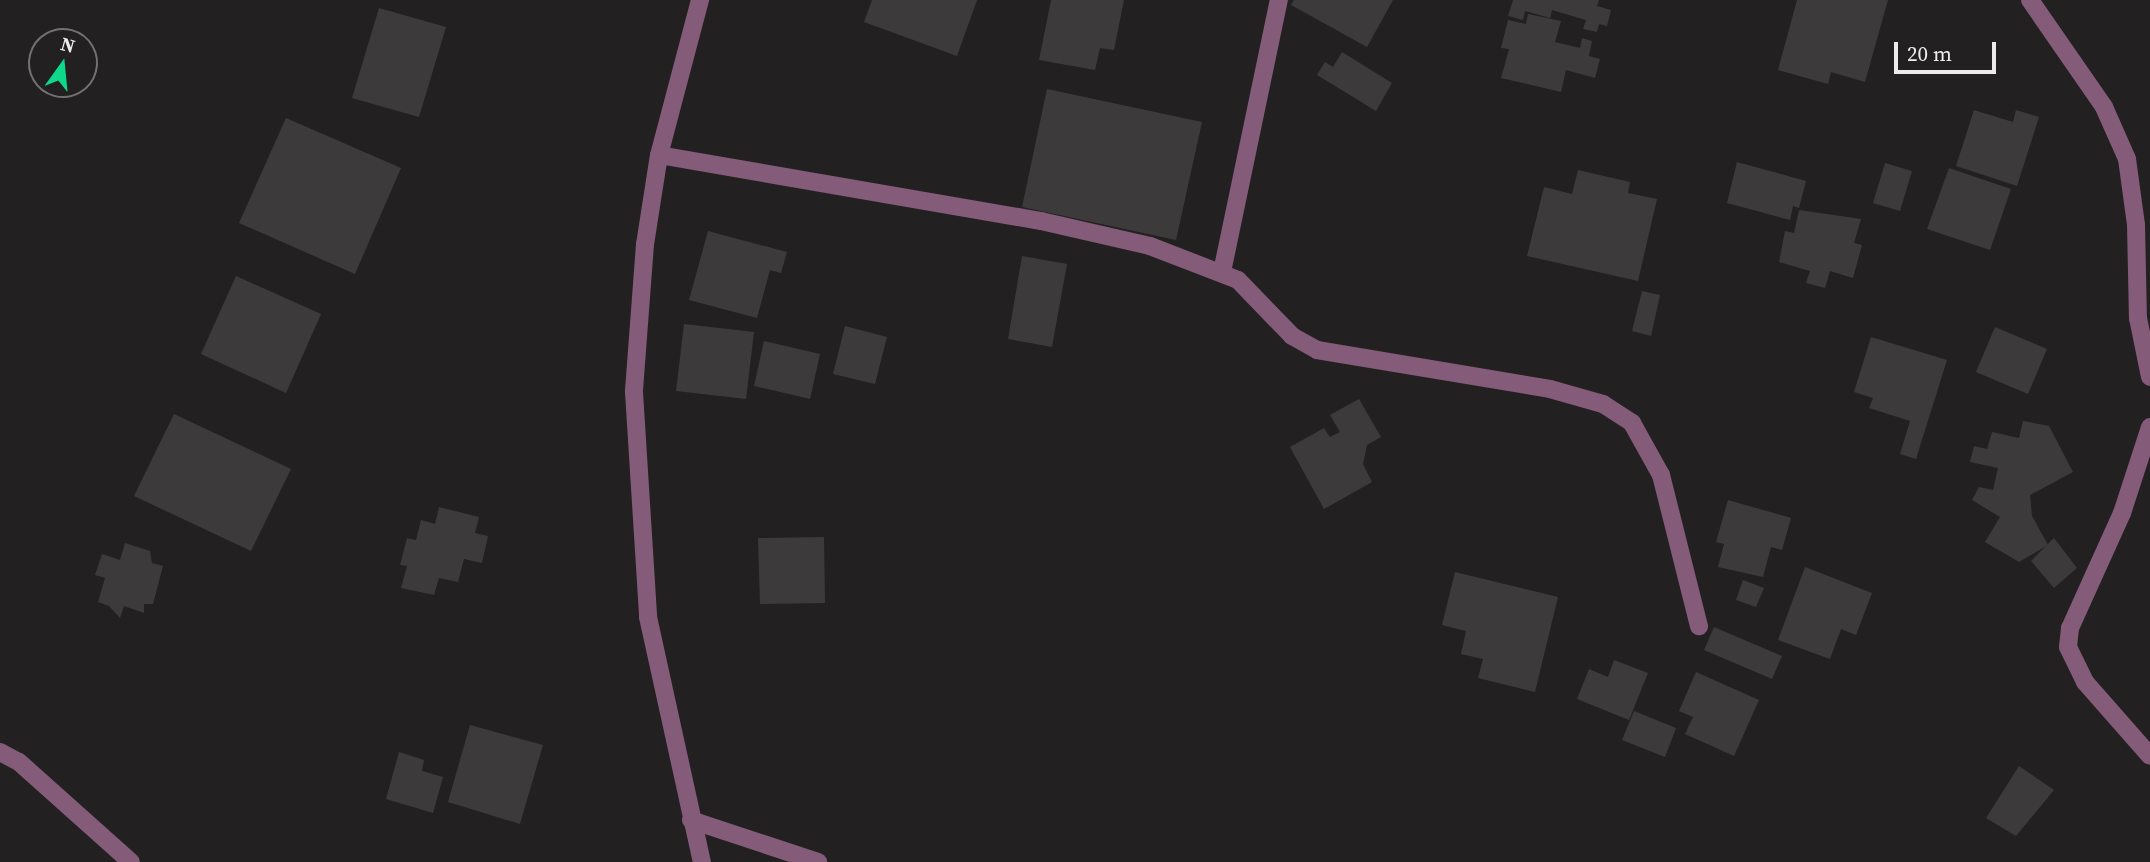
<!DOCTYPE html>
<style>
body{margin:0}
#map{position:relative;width:2150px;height:862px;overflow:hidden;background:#232022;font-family:"Source Serif 4",serif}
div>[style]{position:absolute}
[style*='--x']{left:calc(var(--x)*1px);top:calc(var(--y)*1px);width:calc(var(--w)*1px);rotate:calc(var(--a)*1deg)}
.building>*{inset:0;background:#3d3a3c}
.minor>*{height:18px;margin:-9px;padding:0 9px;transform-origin:9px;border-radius:9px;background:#845b78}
span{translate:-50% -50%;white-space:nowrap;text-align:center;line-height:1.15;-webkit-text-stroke:7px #232022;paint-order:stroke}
.north{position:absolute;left:28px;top:28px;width:70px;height:70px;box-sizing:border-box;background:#232022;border:2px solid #747173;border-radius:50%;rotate:15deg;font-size:19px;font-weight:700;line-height:28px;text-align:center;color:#edebed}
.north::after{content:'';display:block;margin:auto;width:24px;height:32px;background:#0ed98a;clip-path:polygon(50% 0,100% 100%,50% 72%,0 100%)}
.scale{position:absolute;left:1894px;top:42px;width:102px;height:32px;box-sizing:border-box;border:4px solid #edebed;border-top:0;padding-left:9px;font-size:21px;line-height:24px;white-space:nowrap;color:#edebed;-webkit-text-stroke:5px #232022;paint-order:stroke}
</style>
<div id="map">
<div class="building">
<div style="clip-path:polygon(872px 0,977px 0,957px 56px,864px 22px)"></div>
<div style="clip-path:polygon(1051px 0,1124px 0,1114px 50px,1100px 48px,1095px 70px,1039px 60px)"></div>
<div style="clip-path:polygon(1294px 0,1393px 0,1367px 47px,1291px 5px)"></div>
<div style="clip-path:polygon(1513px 0,1599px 0,1597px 6px,1611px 10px,1607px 26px,1599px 24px,1597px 32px,1583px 29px,1586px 20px,1552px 10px,1550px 18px,1525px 11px,1523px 20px,1508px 16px)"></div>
<div style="clip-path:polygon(1797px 0,1888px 0,1865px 82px,1831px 72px,1828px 84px,1778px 70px)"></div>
<div style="clip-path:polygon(379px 8px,446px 27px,419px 117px,352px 98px)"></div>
<div style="clip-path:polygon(1528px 14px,1561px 21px,1555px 42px,1580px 48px,1582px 38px,1592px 41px,1589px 56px,1600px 59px,1595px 78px,1566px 70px,1561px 92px,1501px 78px,1509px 49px,1501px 48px,1508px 20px,1526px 24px)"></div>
<div style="clip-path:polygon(1342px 52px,1392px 83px,1376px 111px,1317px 75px,1325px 62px,1333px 67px)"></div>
<div style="clip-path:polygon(1047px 89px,1202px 122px,1176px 240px,1022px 207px)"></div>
<div style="clip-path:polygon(1974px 110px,2013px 122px,2016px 110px,2039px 117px,2017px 186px,1956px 166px)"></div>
<div style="clip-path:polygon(286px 118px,401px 168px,355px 274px,239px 223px)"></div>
<div style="clip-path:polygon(1737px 162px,1806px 181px,1799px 208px,1793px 206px,1790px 220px,1727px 203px)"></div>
<div style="clip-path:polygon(1885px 163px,1912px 171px,1900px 211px,1873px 203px)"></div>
<div style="clip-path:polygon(1949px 168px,2011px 189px,1990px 250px,1927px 229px)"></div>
<div style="clip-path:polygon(1578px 170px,1630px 182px,1628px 193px,1657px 199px,1638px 281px,1527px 256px,1544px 187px,1572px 194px)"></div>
<div style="clip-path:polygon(1799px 210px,1861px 219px,1854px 243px,1862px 245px,1853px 278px,1830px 271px,1825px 288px,1806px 283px,1810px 271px,1779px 262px,1785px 231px,1794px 233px)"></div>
<div style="clip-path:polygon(708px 231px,787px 252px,781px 273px,770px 270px,757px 318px,689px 300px)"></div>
<div style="clip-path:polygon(1022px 256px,1067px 264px,1052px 347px,1008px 339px)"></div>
<div style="clip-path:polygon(236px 276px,321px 314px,286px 393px,201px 354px)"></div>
<div style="clip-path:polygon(1642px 291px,1660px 295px,1651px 336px,1632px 331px)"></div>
<div style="clip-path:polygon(684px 324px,754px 332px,746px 399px,676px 391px)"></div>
<div style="clip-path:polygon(845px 326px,887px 337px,875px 384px,833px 374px)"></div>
<div style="clip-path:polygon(1995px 327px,2047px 349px,2028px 394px,1976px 372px)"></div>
<div style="clip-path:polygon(1871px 337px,1947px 360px,1916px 459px,1900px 454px,1910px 421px,1869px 408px,1873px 398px,1854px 392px)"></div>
<div style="clip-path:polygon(764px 341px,820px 354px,810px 399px,754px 386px)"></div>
<div style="clip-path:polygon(1359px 399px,1381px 437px,1367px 445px,1363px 464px,1372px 482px,1324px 509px,1290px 447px,1324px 428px,1330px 437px,1340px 432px,1330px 415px)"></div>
<div style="clip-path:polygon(174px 414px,291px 469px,251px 551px,134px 496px)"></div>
<div style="clip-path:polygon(2023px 421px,2049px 426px,2073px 472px,2030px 495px,2032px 516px,2048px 545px,2019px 562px,1985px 542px,2000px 517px,1972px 500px,1979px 487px,1993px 490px,1998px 468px,1970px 462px,1974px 446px,1987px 449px,1992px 432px,2019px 438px)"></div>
<div style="clip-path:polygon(1728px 500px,1791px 518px,1782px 550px,1771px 547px,1763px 577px,1718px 567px,1724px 544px,1716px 542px)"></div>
<div style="clip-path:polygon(439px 507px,479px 517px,475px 533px,488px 536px,482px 563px,464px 559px,458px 582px,439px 578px,434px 595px,401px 588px,407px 566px,400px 565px,407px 538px,416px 540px,421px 520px,435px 524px)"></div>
<div style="clip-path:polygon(824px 537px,825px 603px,760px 604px,758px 538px)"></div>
<div style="clip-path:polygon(2054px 538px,2077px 568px,2054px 588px,2031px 561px)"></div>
<div style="clip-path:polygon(125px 543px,150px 551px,152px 563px,163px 566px,153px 604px,144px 604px,144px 613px,124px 606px,120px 618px,109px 606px,98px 602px,105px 578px,95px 575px,102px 554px,120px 560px)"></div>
<div style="clip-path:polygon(1805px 567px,1872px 593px,1856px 635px,1841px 629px,1830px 659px,1778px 640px)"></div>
<div style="clip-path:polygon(1455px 572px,1558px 597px,1535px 692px,1478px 678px,1483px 659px,1461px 654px,1466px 631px,1442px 625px)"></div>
<div style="clip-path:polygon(1743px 580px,1764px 588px,1756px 607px,1736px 600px)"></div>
<div style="clip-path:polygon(1714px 627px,1782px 656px,1772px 679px,1704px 650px)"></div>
<div style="clip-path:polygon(1614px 660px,1648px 673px,1629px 720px,1577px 699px,1589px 669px,1608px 677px)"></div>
<div style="clip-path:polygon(1696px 672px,1759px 700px,1734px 756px,1685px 734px,1693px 717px,1679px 711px)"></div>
<div style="clip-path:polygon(1634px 711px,1676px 728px,1665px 757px,1622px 740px)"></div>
<div style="clip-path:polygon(470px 725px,543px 745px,520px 824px,448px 802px)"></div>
<div style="clip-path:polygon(399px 752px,424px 760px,422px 771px,443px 777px,433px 813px,386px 799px)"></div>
<div style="clip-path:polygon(2019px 766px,2054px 790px,2016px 836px,1986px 818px)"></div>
</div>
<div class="minor">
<div style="--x:700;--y:0;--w:160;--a:104.8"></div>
<div style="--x:659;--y:155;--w:90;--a:98.9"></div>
<div style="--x:645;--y:244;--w:148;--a:94.3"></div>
<div style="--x:634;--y:392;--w:225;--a:86.4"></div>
<div style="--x:648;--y:617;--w:251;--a:77.6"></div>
<div style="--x:2030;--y:0;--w:130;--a:55.3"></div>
<div style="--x:2104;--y:107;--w:57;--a:66.1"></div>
<div style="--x:2127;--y:159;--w:67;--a:82.2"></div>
<div style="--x:2136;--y:225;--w:93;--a:88.8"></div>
<div style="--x:2138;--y:318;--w:60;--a:78.5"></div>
<div style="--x:659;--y:155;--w:388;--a:9.8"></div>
<div style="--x:1041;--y:221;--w:112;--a:12.9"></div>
<div style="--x:1150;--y:246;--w:94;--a:21.1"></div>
<div style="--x:1238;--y:280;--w:78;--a:46"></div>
<div style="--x:1292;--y:336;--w:29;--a:29"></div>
<div style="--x:1317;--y:350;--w:236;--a:9.5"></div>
<div style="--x:1550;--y:389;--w:55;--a:15.8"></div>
<div style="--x:1603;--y:404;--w:35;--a:33"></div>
<div style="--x:1632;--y:423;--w:60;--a:60.9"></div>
<div style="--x:1661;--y:475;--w:156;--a:75.9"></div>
<div style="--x:1222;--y:272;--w:278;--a:-78.2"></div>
<div style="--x:2150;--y:427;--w:90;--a:108"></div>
<div style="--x:2122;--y:513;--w:126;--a:114.3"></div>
<div style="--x:2070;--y:628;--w:19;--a:96"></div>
<div style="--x:2068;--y:647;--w:39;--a:64"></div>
<div style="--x:2085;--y:682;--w:98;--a:48.7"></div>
<div style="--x:0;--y:752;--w:21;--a:28"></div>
<div style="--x:19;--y:762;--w:150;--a:41.8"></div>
<div style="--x:691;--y:820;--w:134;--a:18.3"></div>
</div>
<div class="north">N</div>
<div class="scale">20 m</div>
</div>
